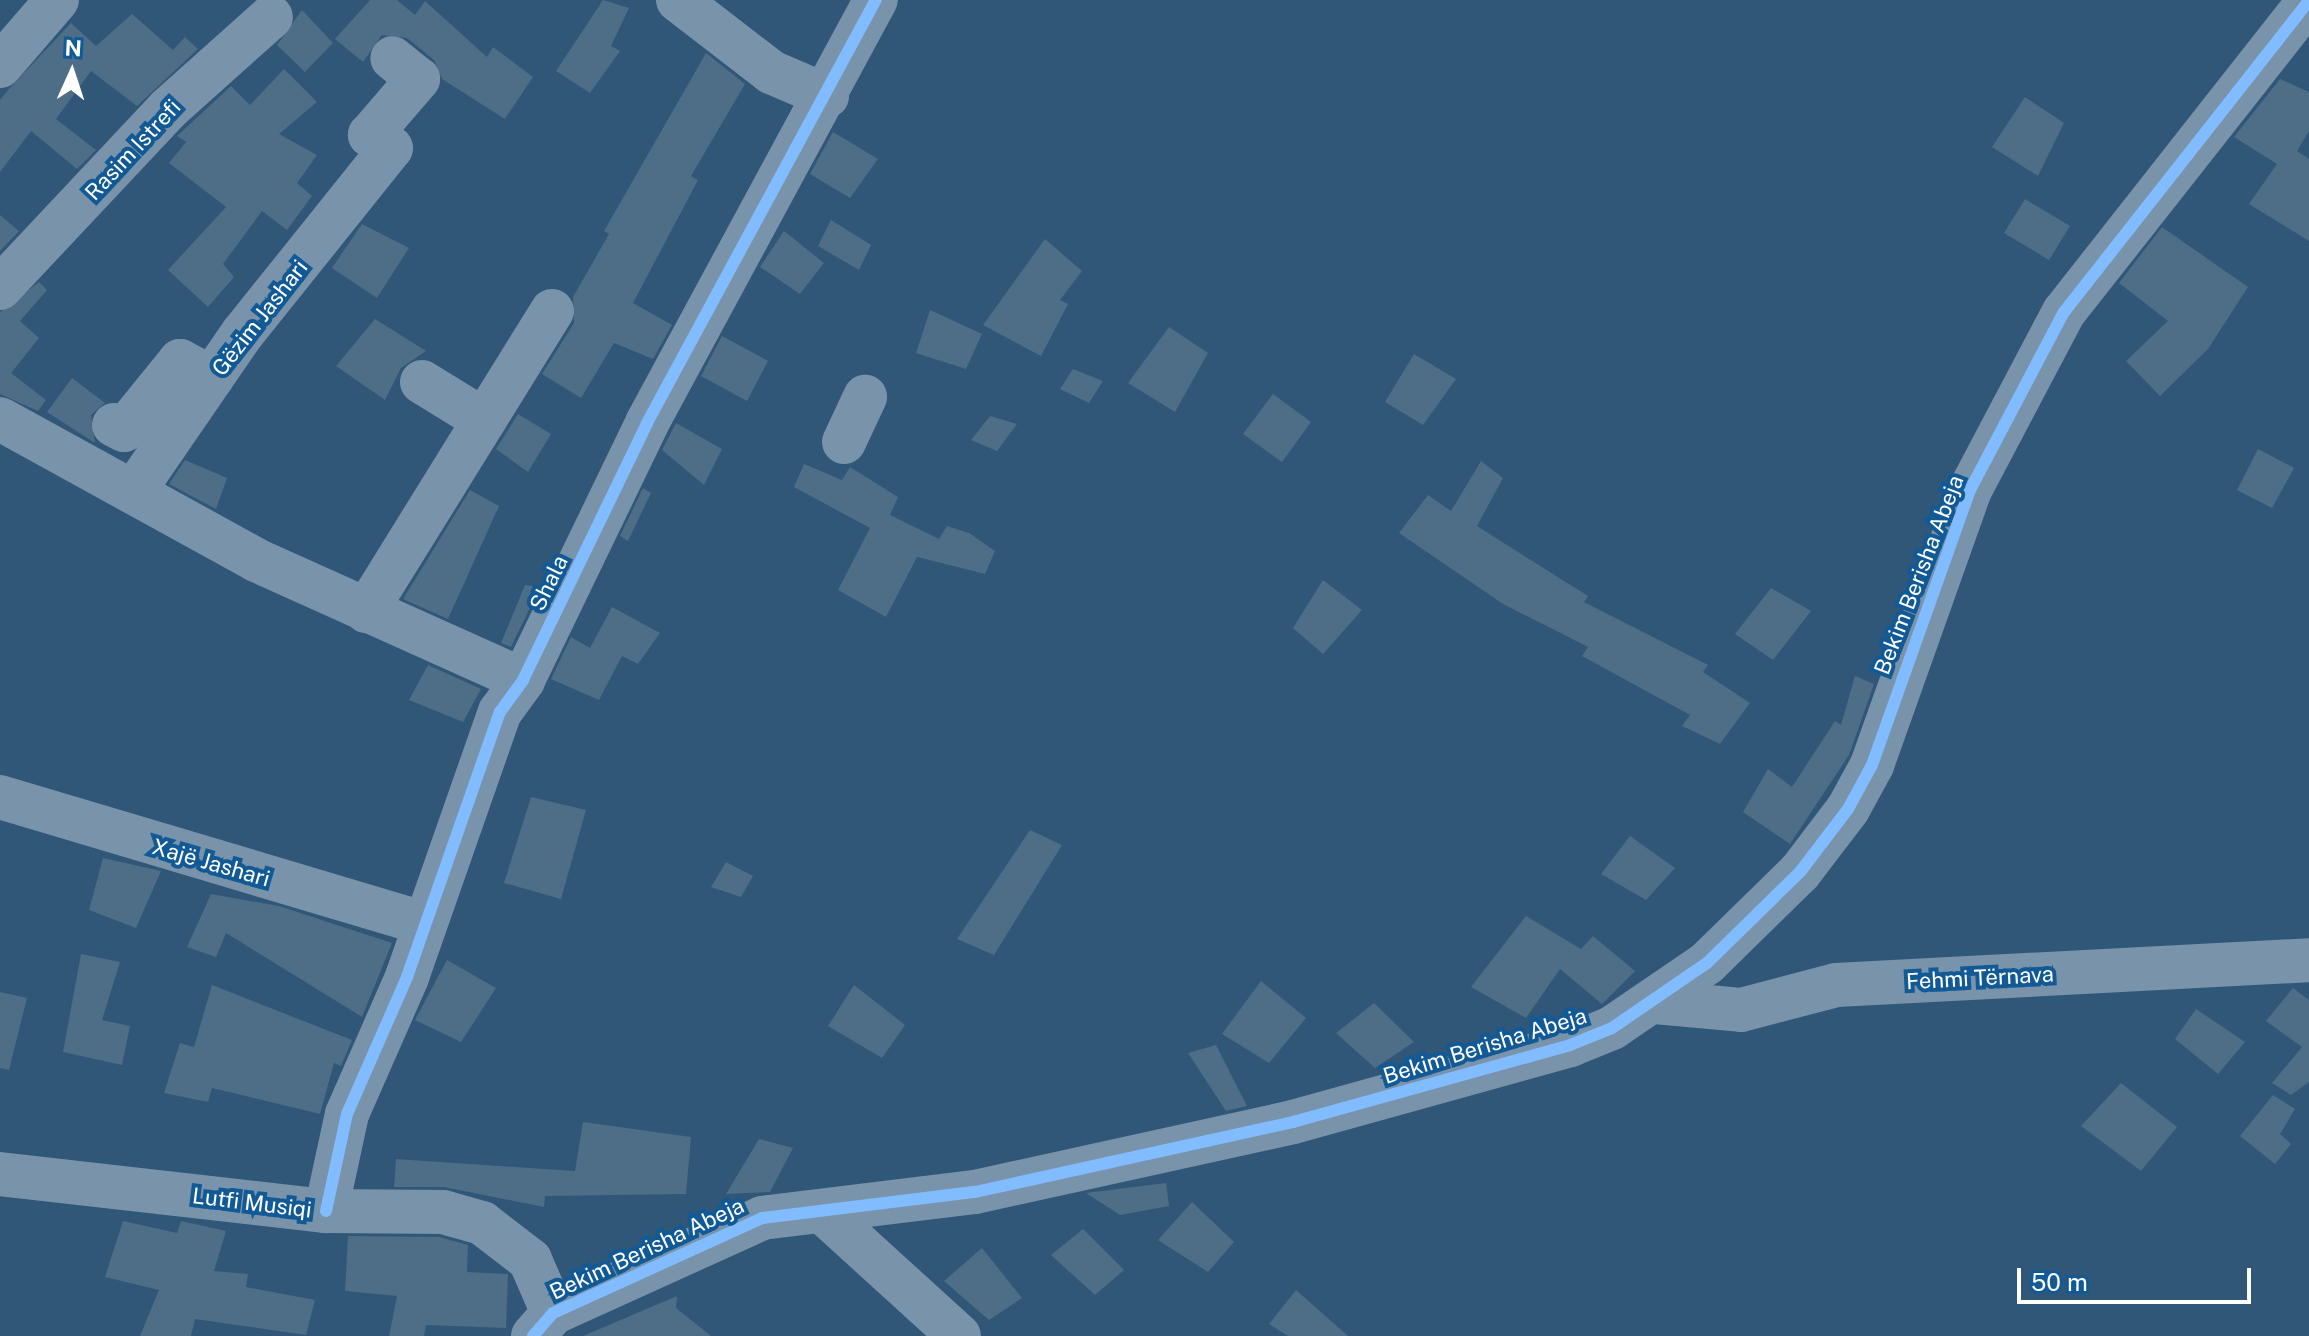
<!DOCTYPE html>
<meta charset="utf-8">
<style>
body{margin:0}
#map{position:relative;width:2309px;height:1336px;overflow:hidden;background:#305778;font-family:"Public Sans",sans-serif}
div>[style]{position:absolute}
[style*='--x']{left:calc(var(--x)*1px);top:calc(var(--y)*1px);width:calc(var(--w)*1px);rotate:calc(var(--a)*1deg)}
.building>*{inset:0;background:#4e6d87}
.minor>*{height:44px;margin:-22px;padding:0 22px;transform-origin:22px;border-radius:22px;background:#7993ab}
.cycleway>*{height:12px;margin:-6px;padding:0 6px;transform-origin:6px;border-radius:6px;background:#80bcff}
span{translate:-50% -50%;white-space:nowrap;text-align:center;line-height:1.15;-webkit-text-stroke:8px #125a96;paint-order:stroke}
.street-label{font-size:22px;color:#fff}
.north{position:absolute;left:32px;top:32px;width:80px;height:80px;-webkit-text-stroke:6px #125a96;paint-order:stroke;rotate:3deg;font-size:22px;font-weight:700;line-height:32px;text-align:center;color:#fff}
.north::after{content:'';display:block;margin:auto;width:28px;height:36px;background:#fff;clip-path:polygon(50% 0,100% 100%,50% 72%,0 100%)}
.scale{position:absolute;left:2017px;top:1268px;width:234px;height:36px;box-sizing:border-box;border:4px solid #fff;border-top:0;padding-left:10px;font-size:24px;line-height:28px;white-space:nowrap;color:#fff;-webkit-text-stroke:6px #125a96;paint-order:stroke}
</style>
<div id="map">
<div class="building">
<div style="clip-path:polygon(370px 0,397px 0,415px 15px,425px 1px,487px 57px,493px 47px,533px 77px,505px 119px,442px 79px,434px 60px,407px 38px,382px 35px,363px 62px,335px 39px)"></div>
<div style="clip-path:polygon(603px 0,629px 8px,611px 46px,620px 51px,590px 93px,556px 71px)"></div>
<div style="clip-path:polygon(302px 10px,333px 43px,305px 72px,277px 45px)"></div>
<div style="clip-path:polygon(132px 14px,173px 50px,185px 37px,198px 49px,137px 106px,91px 71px,56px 119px,96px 150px,77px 169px,31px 131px,0 172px,0 100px,8px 90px,71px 23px,96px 46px)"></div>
<div style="clip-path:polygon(706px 53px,745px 84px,691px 176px,698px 180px,633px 303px,672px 325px,653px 359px,614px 343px,581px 398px,542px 374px,574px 323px,573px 297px,609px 234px,604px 231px)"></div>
<div style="clip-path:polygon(284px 69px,317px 102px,279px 134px,317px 155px,297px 183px,312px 196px,287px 230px,262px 211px,223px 264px,234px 277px,208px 307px,168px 270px,226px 207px,169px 163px,186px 142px,177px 136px,231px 86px,250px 105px)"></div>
<div style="clip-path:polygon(2280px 79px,2309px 92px,2309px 131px,2297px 151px,2309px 159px,2309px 241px,2249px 204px,2277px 164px,2234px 137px)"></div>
<div style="clip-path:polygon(2025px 97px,2064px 123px,2038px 176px,1992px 147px)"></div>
<div style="clip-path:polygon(833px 132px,878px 159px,850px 198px,810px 174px)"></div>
<div style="clip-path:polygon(2025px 199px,2070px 226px,2049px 260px,2004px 233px)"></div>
<div style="clip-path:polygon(0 215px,19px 231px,0 251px)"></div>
<div style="clip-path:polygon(831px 220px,871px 245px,859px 270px,818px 246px)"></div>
<div style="clip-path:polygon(362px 224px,409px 248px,377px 298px,332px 268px)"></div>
<div style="clip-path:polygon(2162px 227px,2248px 287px,2208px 349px,2160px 396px,2126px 361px,2168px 321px,2119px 283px)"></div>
<div style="clip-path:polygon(784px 231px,824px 263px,800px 294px,760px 267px)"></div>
<div style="clip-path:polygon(1045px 239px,1082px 271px,1060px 300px,1068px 304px,1041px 356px,983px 325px)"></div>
<div style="clip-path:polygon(39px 282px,47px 290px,20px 321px,39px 338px,11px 373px,46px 400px,38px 411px,0 394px,0 312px)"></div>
<div style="clip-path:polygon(930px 310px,982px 334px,966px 369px,916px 353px)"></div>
<div style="clip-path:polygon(375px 319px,426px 351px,401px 368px,385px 400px,336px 366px)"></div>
<div style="clip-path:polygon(1169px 327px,1208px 353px,1175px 412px,1128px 383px)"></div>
<div style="clip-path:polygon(722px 336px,768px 361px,747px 401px,701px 376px)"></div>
<div style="clip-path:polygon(1414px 354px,1456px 379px,1423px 425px,1385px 402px)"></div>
<div style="clip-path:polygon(1073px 369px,1103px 381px,1089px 403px,1060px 389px)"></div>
<div style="clip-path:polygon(72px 378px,105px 403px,91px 415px,95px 443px,47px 412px)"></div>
<div style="clip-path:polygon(1273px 394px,1311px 422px,1282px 462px,1243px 434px)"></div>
<div style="clip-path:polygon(518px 414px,551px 434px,528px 472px,496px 449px)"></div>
<div style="clip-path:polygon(990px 416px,1017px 424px,997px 451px,971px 440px)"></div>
<div style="clip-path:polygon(676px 423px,722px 449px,704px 485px,662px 450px)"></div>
<div style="clip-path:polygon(2258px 449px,2294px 468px,2272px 508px,2237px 490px)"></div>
<div style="clip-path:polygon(185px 460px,227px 478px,216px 509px,169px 484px)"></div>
<div style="clip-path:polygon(1481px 461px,1503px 478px,1477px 526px,1588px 596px,1584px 602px,1708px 665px,1703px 672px,1750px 703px,1720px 744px,1682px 726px,1690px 715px,1582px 656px,1588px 647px,1503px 604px,1399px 533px,1428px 495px,1451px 511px)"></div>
<div style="clip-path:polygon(804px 464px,842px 480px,850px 467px,898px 497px,890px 515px,939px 539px,947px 526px,969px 533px,995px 551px,985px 574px,917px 557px,886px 617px,838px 590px,870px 528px,794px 487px)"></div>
<div style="clip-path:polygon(643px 488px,651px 493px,628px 541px,620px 536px)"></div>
<div style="clip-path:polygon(470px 490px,499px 506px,448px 619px,403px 599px)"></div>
<div style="clip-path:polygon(1323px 580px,1362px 610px,1323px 654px,1293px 628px)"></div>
<div style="clip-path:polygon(525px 585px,540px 587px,511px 647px,501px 643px)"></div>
<div style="clip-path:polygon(1771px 588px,1811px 611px,1773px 660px,1735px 634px)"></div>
<div style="clip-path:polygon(612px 607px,660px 633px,638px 664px,622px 656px,599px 700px,551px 679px,571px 637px,590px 648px)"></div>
<div style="clip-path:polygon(428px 665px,481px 689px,463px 722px,409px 700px)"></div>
<div style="clip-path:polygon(1855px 676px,1874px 684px,1849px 755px,1790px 844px,1743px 812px,1768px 769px,1792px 787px,1835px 721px,1841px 725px)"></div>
<div style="clip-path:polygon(531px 797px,586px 810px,561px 899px,504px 883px)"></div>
<div style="clip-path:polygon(1030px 830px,1062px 845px,994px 955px,957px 939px)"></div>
<div style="clip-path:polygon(1630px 836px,1675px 868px,1646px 900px,1601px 874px)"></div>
<div style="clip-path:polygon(103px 858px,161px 871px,136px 928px,89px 910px)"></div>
<div style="clip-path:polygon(726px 862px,753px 876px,741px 897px,711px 887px)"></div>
<div style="clip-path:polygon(211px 894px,279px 906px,392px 943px,362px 1017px,226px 933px,216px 957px,187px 947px)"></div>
<div style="clip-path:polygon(1526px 916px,1581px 949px,1593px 936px,1635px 971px,1602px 1004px,1560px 969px,1526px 1018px,1471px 987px)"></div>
<div style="clip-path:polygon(81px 954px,120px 962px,102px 1020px,130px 1026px,122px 1065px,63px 1052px)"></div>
<div style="clip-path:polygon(447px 960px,496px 988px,461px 1042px,415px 1020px)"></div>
<div style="clip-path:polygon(1261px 981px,1306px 1018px,1269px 1063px,1222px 1034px)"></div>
<div style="clip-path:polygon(212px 985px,352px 1040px,341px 1066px,334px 1063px,320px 1114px,212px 1088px,208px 1102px,164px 1093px,180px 1043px,194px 1047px)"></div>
<div style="clip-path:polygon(854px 985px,905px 1025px,882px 1058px,828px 1026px)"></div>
<div style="clip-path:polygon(2293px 988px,2309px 1000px,2309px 1082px,2291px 1095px,2272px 1083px,2302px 1047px,2266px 1021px)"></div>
<div style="clip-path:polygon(0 992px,27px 998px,9px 1070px,0 1068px)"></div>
<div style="clip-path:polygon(1374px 1003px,1414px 1042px,1375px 1068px,1336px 1033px)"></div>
<div style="clip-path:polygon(2196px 1009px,2245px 1042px,2218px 1074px,2175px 1039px)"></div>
<div style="clip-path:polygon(1216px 1045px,1247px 1106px,1226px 1111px,1188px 1053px)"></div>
<div style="clip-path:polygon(2121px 1083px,2177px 1127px,2141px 1171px,2081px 1126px)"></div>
<div style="clip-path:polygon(2273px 1095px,2295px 1109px,2280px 1134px,2291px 1144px,2275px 1164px,2240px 1136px)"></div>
<div style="clip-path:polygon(583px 1122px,691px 1137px,686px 1194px,545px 1196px,544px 1207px,444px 1187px,394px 1187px,396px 1159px,575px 1171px)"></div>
<div style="clip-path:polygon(759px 1139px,793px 1148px,770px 1192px,726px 1194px)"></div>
<div style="clip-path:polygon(1166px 1183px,1169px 1206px,1120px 1215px,1086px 1193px)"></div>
<div style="clip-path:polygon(1192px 1202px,1234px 1242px,1208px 1272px,1158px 1240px)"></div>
<div style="clip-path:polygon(123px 1221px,177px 1233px,181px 1221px,226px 1231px,214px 1271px,248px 1274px,246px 1287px,315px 1300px,306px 1335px,195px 1319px,191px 1336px,140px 1336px,159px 1290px,105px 1277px)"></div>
<div style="clip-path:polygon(1083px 1229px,1124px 1270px,1095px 1295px,1051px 1255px)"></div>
<div style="clip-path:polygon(348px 1236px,439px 1237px,468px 1245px,467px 1272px,508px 1274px,506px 1328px,426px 1325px,424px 1336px,389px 1336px,397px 1296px,345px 1291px)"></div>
<div style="clip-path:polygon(982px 1248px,1022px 1298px,989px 1320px,944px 1281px)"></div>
<div style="clip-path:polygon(1296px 1290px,1348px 1336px,1288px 1336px,1269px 1324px)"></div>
<div style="clip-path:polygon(677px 1296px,676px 1308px,711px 1336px,583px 1336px)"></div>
</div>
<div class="minor">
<div style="--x:678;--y:0;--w:118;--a:37.7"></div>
<div style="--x:771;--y:72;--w:61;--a:23.2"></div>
<div style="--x:0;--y:66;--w:87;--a:-49.2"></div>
<div style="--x:0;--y:288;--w:245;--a:-46.8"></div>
<div style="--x:168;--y:109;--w:138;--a:-41.8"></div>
<div style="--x:422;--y:382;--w:73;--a:31.5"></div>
<div style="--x:0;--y:419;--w:292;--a:28.8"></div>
<div style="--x:256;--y:560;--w:293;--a:24.2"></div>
<div style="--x:114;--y:425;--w:11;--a:27"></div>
<div style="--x:124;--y:430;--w:89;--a:-50.9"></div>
<div style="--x:180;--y:361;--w:36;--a:28"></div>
<div style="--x:844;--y:442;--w:50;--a:-65"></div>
<div style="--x:134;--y:491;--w:191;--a:-55.5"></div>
<div style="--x:242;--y:334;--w:238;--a:-51.3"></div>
<div style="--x:391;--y:148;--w:25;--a:-148"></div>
<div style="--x:370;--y:135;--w:74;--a:-49.4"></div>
<div style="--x:418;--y:79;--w:33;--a:-141"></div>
<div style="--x:366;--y:611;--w:353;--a:-58.2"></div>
<div style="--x:0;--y:797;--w:442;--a:16.6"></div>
<div style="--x:1655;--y:1002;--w:86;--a:5.3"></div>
<div style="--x:1741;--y:1010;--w:98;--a:-14.7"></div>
<div style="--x:1836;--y:985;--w:474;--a:-3"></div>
<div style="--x:0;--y:1174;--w:328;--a:6.5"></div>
<div style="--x:326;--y:1211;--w:117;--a:0.5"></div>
<div style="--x:443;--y:1212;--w:41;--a:15.8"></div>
<div style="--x:482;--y:1223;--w:61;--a:37.6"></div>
<div style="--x:530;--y:1260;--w:58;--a:66.5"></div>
<div style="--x:326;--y:1211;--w:99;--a:-77.8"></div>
<div style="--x:347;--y:1114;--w:150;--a:-66.3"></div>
<div style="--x:407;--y:977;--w:281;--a:-70.7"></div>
<div style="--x:500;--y:712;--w:39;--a:-54"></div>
<div style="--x:523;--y:680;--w:285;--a:-64.2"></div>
<div style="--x:647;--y:423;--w:481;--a:-61.6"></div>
<div style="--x:825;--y:1214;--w:181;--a:42.3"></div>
<div style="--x:533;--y:1336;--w:30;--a:-49"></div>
<div style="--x:553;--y:1313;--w:230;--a:-24.4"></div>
<div style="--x:762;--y:1218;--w:215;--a:-7"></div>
<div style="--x:975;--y:1192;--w:326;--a:-12.4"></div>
<div style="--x:1293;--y:1122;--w:288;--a:-15.5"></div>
<div style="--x:1570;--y:1045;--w:45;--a:-22"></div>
<div style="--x:1612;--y:1028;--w:115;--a:-34.4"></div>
<div style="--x:1707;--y:963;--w:130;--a:-44.4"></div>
<div style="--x:1800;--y:872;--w:79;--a:-52.7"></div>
<div style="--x:1848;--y:809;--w:50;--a:-61.4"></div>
<div style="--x:1872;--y:765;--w:292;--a:-70.4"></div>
<div style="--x:1970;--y:490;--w:201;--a:-62.2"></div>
<div style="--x:2064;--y:312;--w:396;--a:-51.8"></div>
</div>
<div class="cycleway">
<div style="--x:326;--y:1211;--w:99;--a:-77.8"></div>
<div style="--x:347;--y:1114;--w:150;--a:-66.3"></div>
<div style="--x:407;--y:977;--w:281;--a:-70.7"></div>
<div style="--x:500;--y:712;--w:39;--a:-54"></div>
<div style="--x:523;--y:680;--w:285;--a:-64.2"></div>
<div style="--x:647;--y:423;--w:481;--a:-61.6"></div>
<div style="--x:533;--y:1336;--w:30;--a:-49"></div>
<div style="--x:553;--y:1313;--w:230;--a:-24.4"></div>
<div style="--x:762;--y:1218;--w:215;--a:-7"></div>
<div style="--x:975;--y:1192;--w:326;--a:-12.4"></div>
<div style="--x:1293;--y:1122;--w:288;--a:-15.5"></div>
<div style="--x:1570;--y:1045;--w:45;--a:-22"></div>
<div style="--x:1612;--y:1028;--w:115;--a:-34.4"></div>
<div style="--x:1707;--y:963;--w:130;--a:-44.4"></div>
<div style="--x:1800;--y:872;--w:79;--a:-52.7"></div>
<div style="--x:1848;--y:809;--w:50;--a:-61.4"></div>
<div style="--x:1872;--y:765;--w:292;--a:-70.4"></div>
<div style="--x:1970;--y:490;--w:201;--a:-62.2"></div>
<div style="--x:2064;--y:312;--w:396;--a:-51.8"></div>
</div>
<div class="street-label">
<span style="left:133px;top:150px;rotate:-47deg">Rasim Istrefi</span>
<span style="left:260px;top:318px;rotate:-52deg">Gëzim Jashari</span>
<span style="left:1919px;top:575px;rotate:-69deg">Bekim Berisha Abeja</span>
<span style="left:549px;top:583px;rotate:-64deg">Shala</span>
<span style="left:211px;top:863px;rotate:16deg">Xajë Jashari</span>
<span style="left:1980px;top:978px;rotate:-3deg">Fehmi Tërnava</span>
<span style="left:1485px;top:1046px;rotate:-17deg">Bekim Berisha Abeja</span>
<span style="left:252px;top:1203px;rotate:7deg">Lutfi Musiqi</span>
<span style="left:647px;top:1249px;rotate:-25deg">Bekim Berisha Abeja</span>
</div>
<div class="north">N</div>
<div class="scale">50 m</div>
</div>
